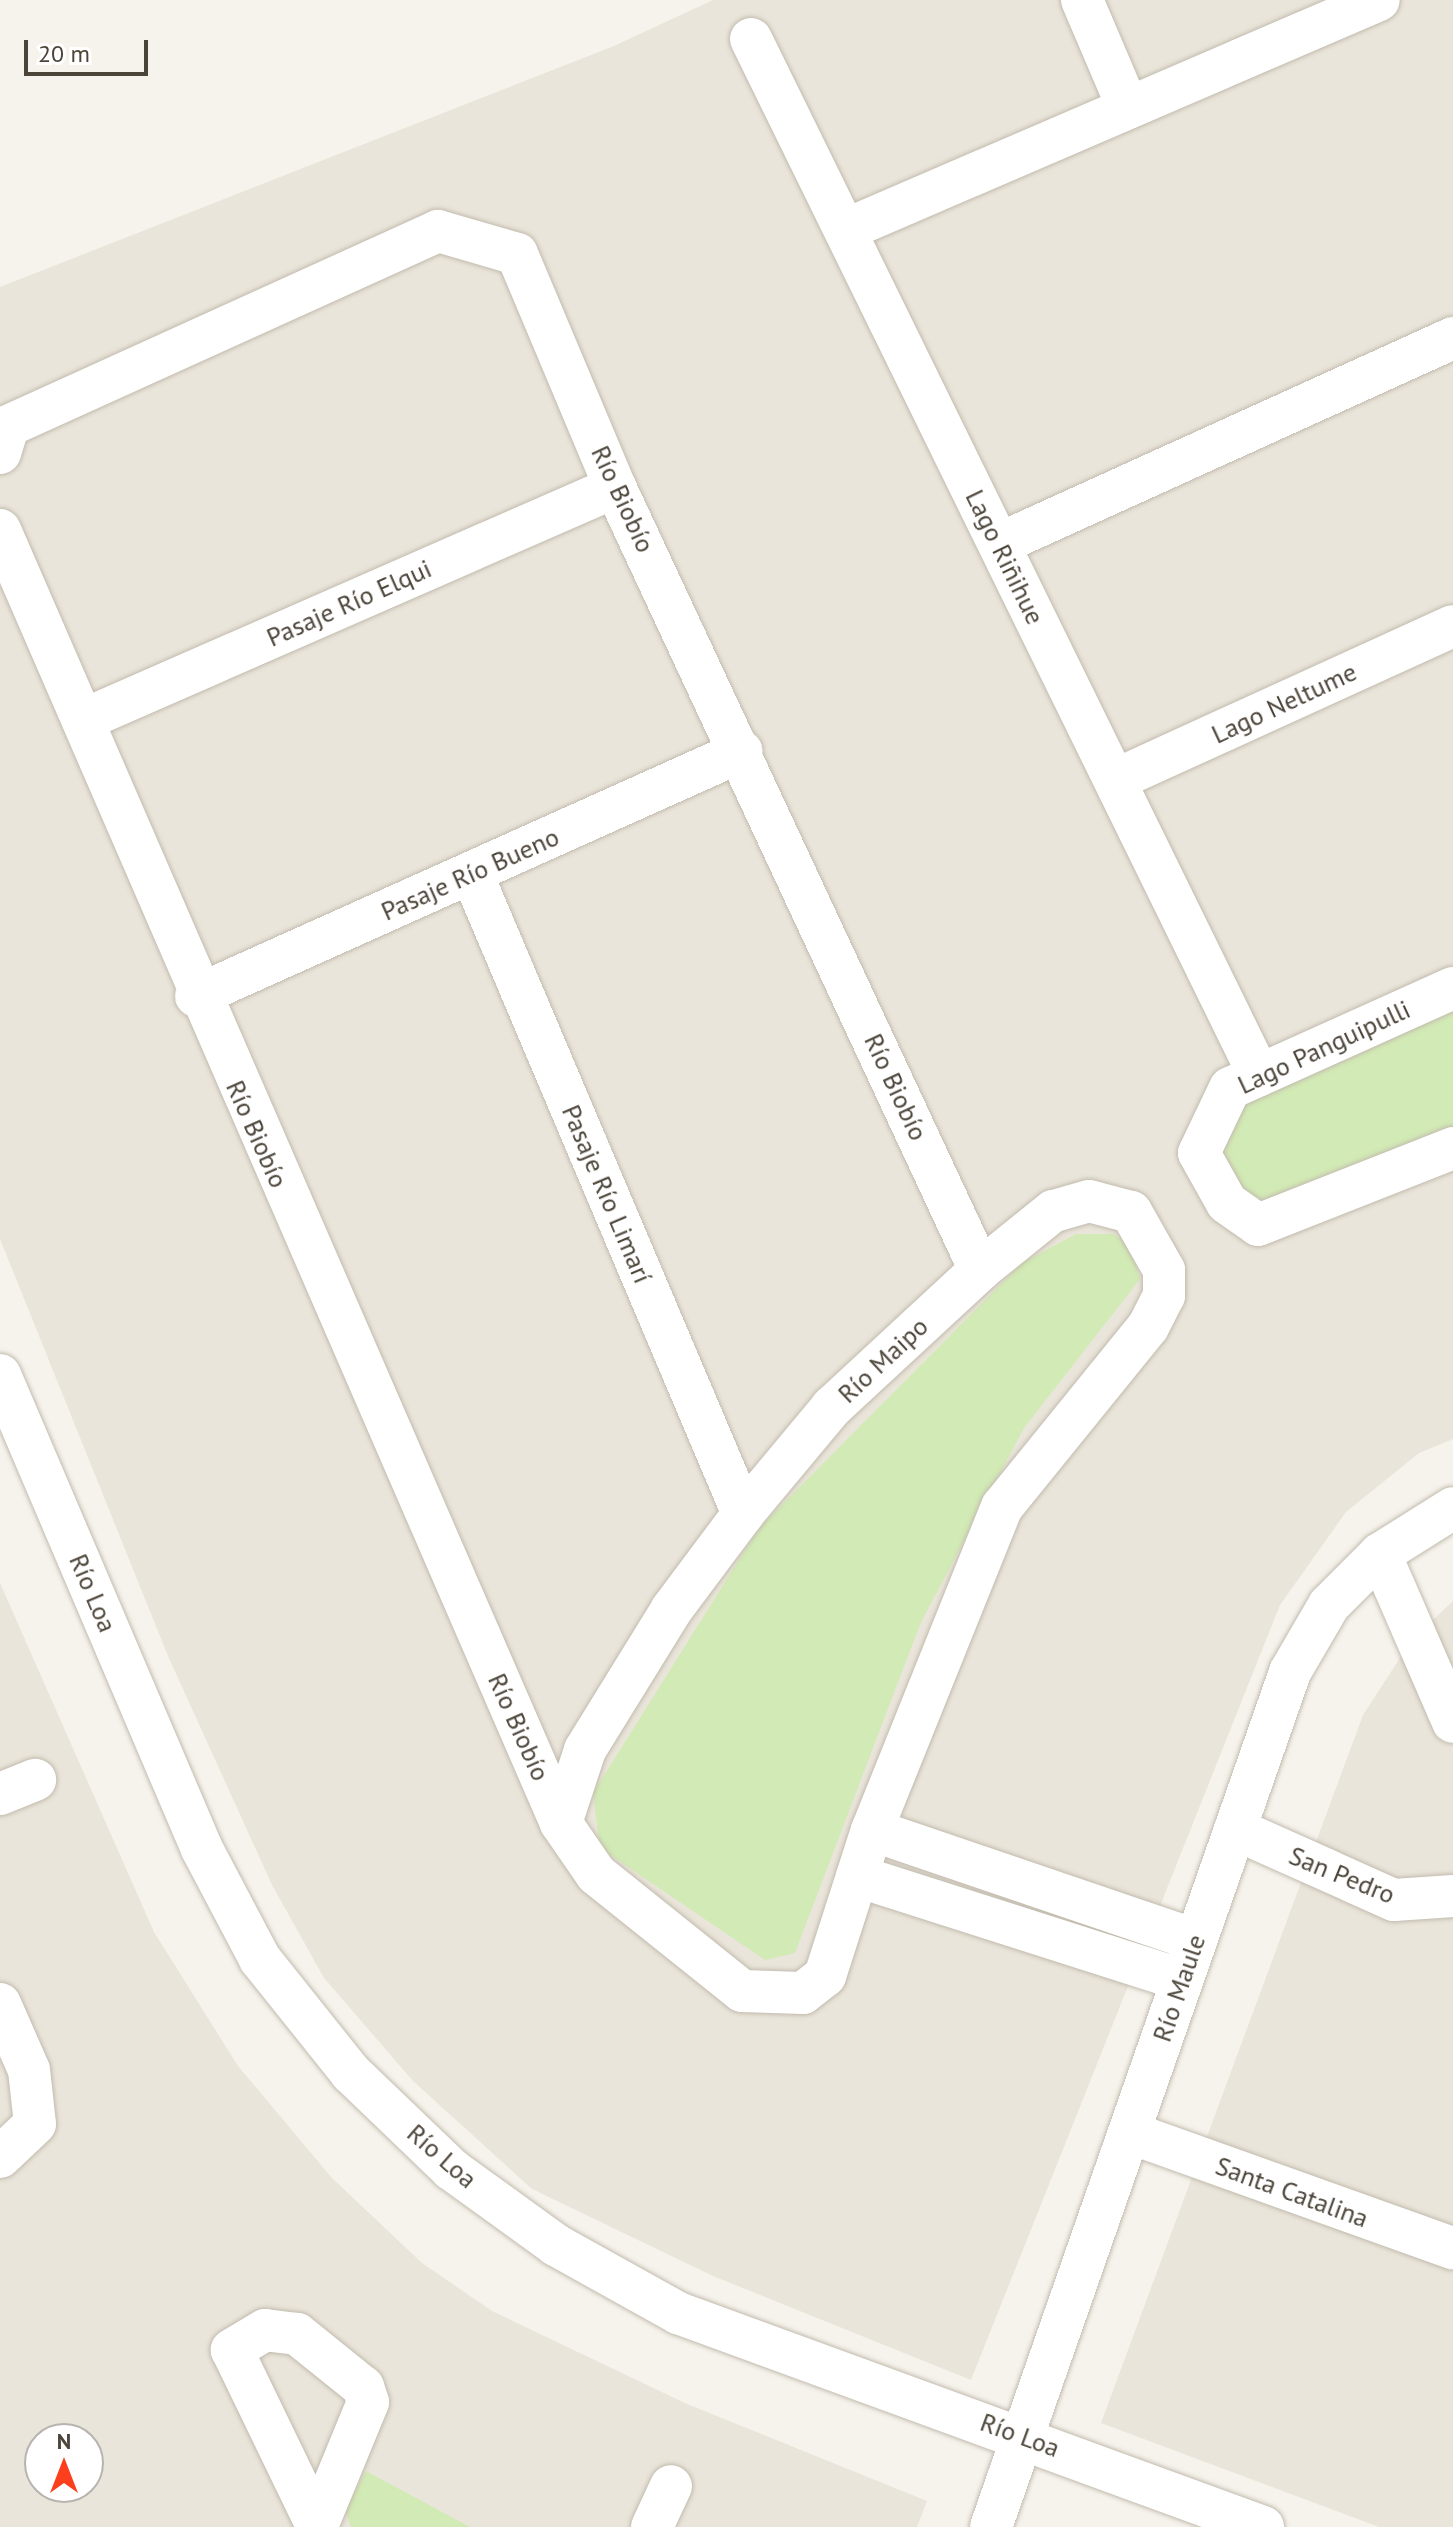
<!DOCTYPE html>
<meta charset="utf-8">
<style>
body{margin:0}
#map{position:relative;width:1453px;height:2527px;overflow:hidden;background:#f6f3ec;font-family:"PT Sans",sans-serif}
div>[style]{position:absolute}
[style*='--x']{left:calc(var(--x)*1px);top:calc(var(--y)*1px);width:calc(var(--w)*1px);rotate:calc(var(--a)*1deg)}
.residential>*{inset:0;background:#eae5da}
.green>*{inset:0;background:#d2eab5}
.roads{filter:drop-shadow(0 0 2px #c2bbae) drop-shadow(0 0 2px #c2bbae)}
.minor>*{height:42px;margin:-21px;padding:0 21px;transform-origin:21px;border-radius:21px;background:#fff}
span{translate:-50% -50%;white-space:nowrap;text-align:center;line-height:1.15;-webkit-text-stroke:6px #fff;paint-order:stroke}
.street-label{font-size:26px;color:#4b4439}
.north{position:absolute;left:24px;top:2423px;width:80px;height:80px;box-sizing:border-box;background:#fff;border:2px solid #b7b4b0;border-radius:50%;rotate:0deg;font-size:22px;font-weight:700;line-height:32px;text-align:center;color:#4b4439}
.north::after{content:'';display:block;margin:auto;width:28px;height:36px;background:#fc3f1d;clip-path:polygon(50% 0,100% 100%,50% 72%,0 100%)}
.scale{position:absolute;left:24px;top:40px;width:124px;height:36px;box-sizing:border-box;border:4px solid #4b4439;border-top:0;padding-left:10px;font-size:24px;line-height:28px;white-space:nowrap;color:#4b4439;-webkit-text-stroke:6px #fff;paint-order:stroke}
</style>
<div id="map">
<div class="residential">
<div style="clip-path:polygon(713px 0,1453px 0,1453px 1439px,1419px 1453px,1346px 1512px,1280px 1605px,971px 2380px,713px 2276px,532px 2189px,413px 2081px,324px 1978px,272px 1885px,168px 1656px,0 1239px,0 287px,614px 46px)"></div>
<div style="clip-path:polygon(evenodd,0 1583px,154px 1932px,238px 2066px,332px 2178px,422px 2263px,492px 2311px,687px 2404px,927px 2501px,917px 2527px,0 2527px,0 1583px,40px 2439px,88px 2439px,88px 2487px,40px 2487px,40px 2439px)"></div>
<div style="clip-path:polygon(1453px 1601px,1453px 2527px,1379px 2527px,1101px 2423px,1363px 1715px,1411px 1641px)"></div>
</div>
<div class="green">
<div style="clip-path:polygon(1453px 996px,1453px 1130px,1257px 1213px,1209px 1153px,1234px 1095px)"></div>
<div style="clip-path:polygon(1076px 1234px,1114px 1234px,1131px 1247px,1140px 1279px,1024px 1428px,921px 1622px,795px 1953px,765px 1960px,600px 1848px,593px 1793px,759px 1528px,1022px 1263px)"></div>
<div style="clip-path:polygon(366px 2471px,470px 2527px,351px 2527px,345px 2510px)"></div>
</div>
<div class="roads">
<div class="minor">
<div style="--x:1082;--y:0;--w:117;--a:66.9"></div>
<div style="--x:751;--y:39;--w:1154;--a:63.88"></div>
<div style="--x:845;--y:230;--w:581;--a:-23.3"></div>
<div style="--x:0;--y:453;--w:28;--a:-73"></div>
<div style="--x:8;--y:426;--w:472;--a:-24.4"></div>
<div style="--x:438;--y:231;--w:82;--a:16.2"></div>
<div style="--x:517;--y:254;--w:253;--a:67.2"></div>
<div style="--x:615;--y:487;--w:864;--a:65.01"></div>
<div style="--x:0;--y:530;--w:1409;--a:66.55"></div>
<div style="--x:561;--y:1823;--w:62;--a:55.5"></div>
<div style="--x:596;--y:1874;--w:187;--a:38.7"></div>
<div style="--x:742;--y:1991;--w:61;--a:1.9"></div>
<div style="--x:803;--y:1993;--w:28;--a:-38"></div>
<div style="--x:825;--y:1976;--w:153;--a:-72.2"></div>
<div style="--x:872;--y:1830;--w:348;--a:-68.1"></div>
<div style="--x:1002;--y:1507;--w:232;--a:-51"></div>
<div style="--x:1148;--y:1327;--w:35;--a:-63"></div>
<div style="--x:1164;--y:1296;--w:26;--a:-90"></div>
<div style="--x:1164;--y:1270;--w:67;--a:-119.6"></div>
<div style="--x:1131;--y:1212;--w:43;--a:-165.3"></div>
<div style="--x:1089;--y:1201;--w:37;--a:164"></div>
<div style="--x:1053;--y:1211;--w:94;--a:141.1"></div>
<div style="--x:980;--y:1270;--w:202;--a:137.2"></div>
<div style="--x:832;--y:1407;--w:139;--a:129.8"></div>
<div style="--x:743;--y:1514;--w:119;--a:126.8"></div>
<div style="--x:672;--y:1609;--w:166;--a:121.7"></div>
<div style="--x:585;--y:1750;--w:77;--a:108.2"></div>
<div style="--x:999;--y:544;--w:499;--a:-24.4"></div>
<div style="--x:83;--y:720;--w:581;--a:-23.65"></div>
<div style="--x:1115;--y:780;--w:371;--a:-24.5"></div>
<div style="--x:472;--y:874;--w:695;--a:67.05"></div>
<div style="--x:1453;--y:988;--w:244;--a:155.8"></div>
<div style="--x:1230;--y:1088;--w:72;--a:115.5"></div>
<div style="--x:1199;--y:1153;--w:57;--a:60.8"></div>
<div style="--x:1227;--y:1203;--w:38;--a:35"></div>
<div style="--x:1258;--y:1225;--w:210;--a:-21.5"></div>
<div style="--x:196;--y:996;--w:598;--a:-24.17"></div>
<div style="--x:0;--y:1375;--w:515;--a:66.92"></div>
<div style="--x:202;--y:1849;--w:124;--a:62.2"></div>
<div style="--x:260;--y:1959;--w:146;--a:51.4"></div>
<div style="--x:351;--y:2073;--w:139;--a:43.8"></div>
<div style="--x:451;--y:2169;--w:130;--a:35.9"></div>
<div style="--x:556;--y:2245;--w:140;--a:29.1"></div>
<div style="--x:678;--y:2313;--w:623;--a:20.09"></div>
<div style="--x:1380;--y:1554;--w:183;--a:66.5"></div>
<div style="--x:0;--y:1794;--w:38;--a:-22"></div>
<div style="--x:1235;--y:1829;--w:174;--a:24.1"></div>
<div style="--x:1394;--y:1900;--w:59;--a:-3.9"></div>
<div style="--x:872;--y:1830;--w:341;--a:18.8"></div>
<div style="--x:857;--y:1876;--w:341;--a:17.7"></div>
<div style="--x:0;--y:2004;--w:72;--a:66.3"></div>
<div style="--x:29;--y:2070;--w:54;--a:83.7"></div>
<div style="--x:35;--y:2124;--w:48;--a:136.7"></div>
<div style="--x:1131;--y:2133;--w:342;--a:19.7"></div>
<div style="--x:317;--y:2526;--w:134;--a:-67.6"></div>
<div style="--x:368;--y:2402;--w:16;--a:-108"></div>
<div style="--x:363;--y:2387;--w:85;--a:-141.2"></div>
<div style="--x:297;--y:2334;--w:32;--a:-173"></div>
<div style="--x:265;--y:2330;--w:39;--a:149"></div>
<div style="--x:232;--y:2350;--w:195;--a:64.2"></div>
<div style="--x:317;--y:2526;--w:1;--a:90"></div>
<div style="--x:652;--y:2527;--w:45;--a:-65.1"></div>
<div style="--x:991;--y:2527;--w:906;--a:-70.72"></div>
<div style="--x:1290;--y:1672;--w:78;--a:-59.8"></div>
<div style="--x:1329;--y:1605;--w:72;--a:-45"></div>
<div style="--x:1380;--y:1554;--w:86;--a:-32.2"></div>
</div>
</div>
<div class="street-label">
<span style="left:623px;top:499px;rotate:65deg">Río Biobío</span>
<span style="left:1005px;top:557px;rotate:64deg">Lago Riñihue</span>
<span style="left:349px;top:603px;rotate:-24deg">Pasaje Río Elqui</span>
<span style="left:1284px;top:703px;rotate:-25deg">Lago Neltume</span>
<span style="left:470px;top:874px;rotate:-24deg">Pasaje Río Bueno</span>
<span style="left:1324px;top:1047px;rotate:-25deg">Lago Panguipulli</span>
<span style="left:896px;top:1087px;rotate:65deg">Río Biobío</span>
<span style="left:257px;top:1134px;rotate:66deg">Río Biobío</span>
<span style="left:607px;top:1194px;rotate:67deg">Pasaje Río Limarí</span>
<span style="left:883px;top:1360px;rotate:-43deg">Río Maipo</span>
<span style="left:93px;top:1593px;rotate:67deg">Río Loa</span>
<span style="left:519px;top:1727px;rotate:66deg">Río Biobío</span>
<span style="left:1342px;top:1875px;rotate:22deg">San Pedro</span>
<span style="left:1179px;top:1988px;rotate:-71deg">Río Maule</span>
<span style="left:442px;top:2156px;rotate:41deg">Río Loa</span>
<span style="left:1292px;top:2192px;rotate:20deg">Santa Catalina</span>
<span style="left:1020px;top:2435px;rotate:20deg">Río Loa</span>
</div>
<div class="north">N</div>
<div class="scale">20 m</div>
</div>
